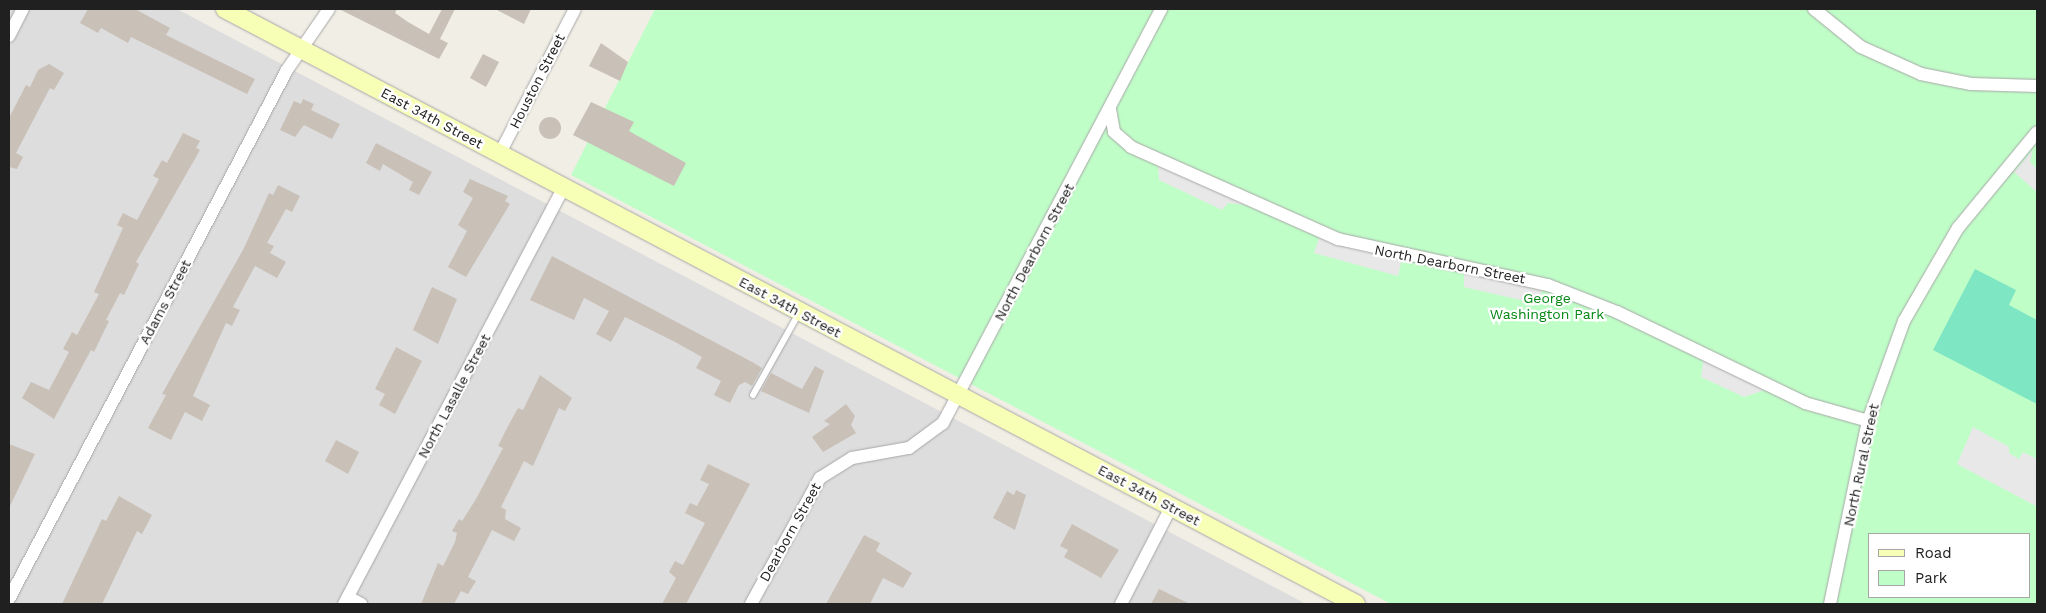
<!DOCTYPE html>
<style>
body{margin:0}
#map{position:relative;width:2046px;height:613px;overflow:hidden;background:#f1eee5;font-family:"Work Sans",sans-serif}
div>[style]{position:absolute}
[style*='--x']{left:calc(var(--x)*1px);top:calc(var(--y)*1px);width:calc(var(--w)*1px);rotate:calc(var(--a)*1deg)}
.residential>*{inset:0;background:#dedddd}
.park>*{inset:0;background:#c0fec8}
.pitch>*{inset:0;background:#7ee6c2}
.parking>*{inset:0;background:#e8e8e8}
.building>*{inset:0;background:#c9c0b8}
.round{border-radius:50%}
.roads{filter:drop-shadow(0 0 1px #a7a7a7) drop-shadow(0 0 1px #a7a7a7)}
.lane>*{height:6px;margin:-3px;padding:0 3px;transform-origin:3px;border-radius:3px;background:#fff}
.street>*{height:12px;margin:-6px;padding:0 6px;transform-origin:6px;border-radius:6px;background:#fff}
.secondary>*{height:18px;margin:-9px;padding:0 9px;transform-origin:9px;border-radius:9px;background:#f7feb6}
span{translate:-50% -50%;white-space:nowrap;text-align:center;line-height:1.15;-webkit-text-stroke:4.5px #fff;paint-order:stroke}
.street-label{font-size:14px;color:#202020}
.park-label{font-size:14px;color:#038814}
.frame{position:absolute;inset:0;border:10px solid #202020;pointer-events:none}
.legend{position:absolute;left:1868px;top:533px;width:162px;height:65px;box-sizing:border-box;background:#fff;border:1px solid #a6a6a6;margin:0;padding:6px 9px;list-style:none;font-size:15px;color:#202020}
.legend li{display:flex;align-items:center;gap:10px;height:25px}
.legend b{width:25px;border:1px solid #a6a6a6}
</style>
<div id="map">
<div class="residential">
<div style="clip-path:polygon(9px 9px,177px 9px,1306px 604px,9px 604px)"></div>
</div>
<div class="park">
<div style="clip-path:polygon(evenodd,655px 9px,2037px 9px,2037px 604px,1391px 604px,571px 175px,655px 9px,1870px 534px,2030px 534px,2030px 597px,1870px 597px,1870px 534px)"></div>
</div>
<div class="pitch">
<div style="clip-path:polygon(1975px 269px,2016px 290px,2009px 305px,2037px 320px,2037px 404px,1933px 350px)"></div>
</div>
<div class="parking">
<div style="clip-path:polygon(2033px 150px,2030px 162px,2037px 169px,2037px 192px,2014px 172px)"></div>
<div style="clip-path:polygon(1158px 166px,1250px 199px,1246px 205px,1228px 203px,1222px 210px,1159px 180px)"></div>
<div style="clip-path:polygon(1321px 232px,1403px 254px,1398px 276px,1314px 253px)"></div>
<div style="clip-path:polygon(1464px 264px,1544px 285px,1538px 304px,1464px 287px)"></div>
<div style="clip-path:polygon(1704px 355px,1771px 388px,1744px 397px,1701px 377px)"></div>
<div style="clip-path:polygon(1973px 427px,2009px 447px,2009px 453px,2019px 459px,2023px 452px,2037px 459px,2036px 506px,1957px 464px)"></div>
</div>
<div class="building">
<div style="clip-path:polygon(88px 9px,135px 9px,170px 28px,166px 35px,255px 79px,247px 94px,131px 37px,128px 43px,101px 28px,98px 33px,80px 23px)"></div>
<div style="clip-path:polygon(339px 9px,397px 9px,395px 13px,408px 22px,429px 34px,442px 9px,455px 9px,440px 39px,448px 43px,439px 59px)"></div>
<div style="clip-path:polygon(495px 9px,531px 9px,524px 24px)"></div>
<div style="clip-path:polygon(601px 43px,628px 62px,620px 81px,589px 66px)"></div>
<div style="clip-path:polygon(483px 54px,499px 62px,486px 87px,470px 78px)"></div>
<div style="clip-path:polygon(49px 64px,64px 73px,54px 90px,50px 88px,16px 153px,23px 157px,17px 169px,9px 167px,9px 118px,26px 85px,30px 87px,38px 70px)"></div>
<div style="clip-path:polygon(303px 99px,314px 104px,311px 110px,340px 124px,332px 139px,304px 125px,295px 137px,280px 130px,294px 101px,301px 104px)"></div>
<div style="clip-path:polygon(591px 102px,634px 122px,629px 131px,686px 163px,674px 186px,573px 135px)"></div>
<div class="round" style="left:539px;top:117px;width:22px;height:22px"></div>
<div style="clip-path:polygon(183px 133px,200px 141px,196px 148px,200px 150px,136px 262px,139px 264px,124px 295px,120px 293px,106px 320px,109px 321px,94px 352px,91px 350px,54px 419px,22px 398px,31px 382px,49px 390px,69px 352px,63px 349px,72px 332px,77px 335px,99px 294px,94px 292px,123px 228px,117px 225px,123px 213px,137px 220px,159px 179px,153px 176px,162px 160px,167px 163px)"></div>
<div style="clip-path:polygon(376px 143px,432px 172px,419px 195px,409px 190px,413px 182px,383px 164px,380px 171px,366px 163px)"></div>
<div style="clip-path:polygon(470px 179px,508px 196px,505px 201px,510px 204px,466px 277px,448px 267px,467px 231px,458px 225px,473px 198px,463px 192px)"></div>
<div style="clip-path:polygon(278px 185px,300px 196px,292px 212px,286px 209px,267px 243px,274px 246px,270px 253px,286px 262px,277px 278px,255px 266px,233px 307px,240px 310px,232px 326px,226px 323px,193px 396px,210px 405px,202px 421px,185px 412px,171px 440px,148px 428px,166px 395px,162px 394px,244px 248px,269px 193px,273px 195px)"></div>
<div style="clip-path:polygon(552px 256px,754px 363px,762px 368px,752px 386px,745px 382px,739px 385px,730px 403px,714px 395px,721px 381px,696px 368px,702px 357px,675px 342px,625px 317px,611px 342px,596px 334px,609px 311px,584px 298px,574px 320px,530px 300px)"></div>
<div style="clip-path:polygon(432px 287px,457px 299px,438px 344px,413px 330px)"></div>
<div style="clip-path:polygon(396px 347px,422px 361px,395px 414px,379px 405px,385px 394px,375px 389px)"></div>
<div style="clip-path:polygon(815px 366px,824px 371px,809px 413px,761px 391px,771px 373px,802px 389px)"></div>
<div style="clip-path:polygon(540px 375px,572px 398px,565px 411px,559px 408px,533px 466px,524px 461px,501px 507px,506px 510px,505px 519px,521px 528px,514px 541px,492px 530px,468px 577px,476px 581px,468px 594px,461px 591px,454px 604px,421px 604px,438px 563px,443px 566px,455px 542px,457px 533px,452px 531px,459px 519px,462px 521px,476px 499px,503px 448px,498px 446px,506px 430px,518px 408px,523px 410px)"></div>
<div style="clip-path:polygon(846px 404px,855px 416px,851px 425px,856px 433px,823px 452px,812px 437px,830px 424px,824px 421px)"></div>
<div style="clip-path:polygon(336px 440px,359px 452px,348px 474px,325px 461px)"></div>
<div style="clip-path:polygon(9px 444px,35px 454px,9px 508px)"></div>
<div style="clip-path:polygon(708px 464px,750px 484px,686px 604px,662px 604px,676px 578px,669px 572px,675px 561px,683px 565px,705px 523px,685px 513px,690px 503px,697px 506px,709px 484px,700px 480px)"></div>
<div style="clip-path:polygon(1016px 490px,1026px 495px,1015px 530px,993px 518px,1007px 491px,1014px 495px)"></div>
<div style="clip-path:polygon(119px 496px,152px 515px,142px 534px,137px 531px,102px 604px,62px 604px,102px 519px,106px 521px)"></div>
<div style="clip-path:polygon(1072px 524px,1119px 550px,1101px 578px,1064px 557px,1068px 550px,1060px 546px)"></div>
<div style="clip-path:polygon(864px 535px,880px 543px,876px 551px,912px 573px,903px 588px,883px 578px,870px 604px,826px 604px)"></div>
<div style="clip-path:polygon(1159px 589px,1190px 604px,1151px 604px)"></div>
</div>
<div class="roads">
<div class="lane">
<div style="--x:753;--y:395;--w:94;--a:-60.7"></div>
</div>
<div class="street">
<div style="--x:1814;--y:9;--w:60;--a:39"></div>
<div style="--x:1861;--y:47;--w:66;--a:24.2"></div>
<div style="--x:1921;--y:74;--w:51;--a:11.3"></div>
<div style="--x:1971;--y:84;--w:66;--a:1.7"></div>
<div style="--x:9;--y:36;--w:30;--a:-63"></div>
<div style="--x:1110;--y:109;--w:23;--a:80"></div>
<div style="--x:1114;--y:132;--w:23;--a:41"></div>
<div style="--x:1131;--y:147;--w:227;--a:24"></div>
<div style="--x:1338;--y:239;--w:215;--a:12.4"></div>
<div style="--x:1548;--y:285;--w:74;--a:21.4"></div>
<div style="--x:1617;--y:312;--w:209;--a:25.8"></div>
<div style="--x:1805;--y:403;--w:66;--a:15.9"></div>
<div style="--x:500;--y:153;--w:162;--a:-62.5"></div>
<div style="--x:348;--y:597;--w:15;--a:28"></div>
<div style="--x:9;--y:599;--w:598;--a:-62.28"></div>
<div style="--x:287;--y:70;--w:74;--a:-55.5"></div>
<div style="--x:344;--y:604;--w:471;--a:-62.2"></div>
<div style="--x:751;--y:604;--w:144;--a:-61.3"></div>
<div style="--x:820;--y:478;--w:38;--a:-32"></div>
<div style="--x:852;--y:458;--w:58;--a:-10"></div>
<div style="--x:909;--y:448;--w:42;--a:-36.3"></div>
<div style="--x:943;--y:423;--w:468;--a:-62.2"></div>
<div style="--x:1121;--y:604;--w:109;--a:-62.7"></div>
<div style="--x:1830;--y:604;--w:187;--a:-78.3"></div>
<div style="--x:1868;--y:421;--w:106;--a:-70.2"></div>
<div style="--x:1904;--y:321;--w:108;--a:-59.9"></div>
<div style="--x:1958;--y:228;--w:124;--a:-50.5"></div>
</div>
<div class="secondary">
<div style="--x:225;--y:9;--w:1278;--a:27.75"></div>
</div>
</div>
<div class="street-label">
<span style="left:537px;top:81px;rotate:-63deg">Houston Street</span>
<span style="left:432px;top:118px;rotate:28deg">East 34th Street</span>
<span style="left:1034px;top:252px;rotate:-62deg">North Dearborn Street</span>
<span style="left:1450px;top:264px;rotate:11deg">North Dearborn Street</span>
<span style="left:165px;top:302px;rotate:-62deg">Adams Street</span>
<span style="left:790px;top:307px;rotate:28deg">East 34th Street</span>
<span style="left:454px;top:396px;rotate:-62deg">North Lasalle Street</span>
<span style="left:1861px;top:465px;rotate:-78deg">North Rural Street</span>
<span style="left:1149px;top:495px;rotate:28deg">East 34th Street</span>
<span style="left:790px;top:532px;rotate:-61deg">Dearborn Street</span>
</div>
<div class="park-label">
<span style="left:1547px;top:306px">George<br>Washington Park</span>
</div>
<div class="frame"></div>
<ul class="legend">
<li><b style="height:6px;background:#f7feb6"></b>Road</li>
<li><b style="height:14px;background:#c0fec8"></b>Park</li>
</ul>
</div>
